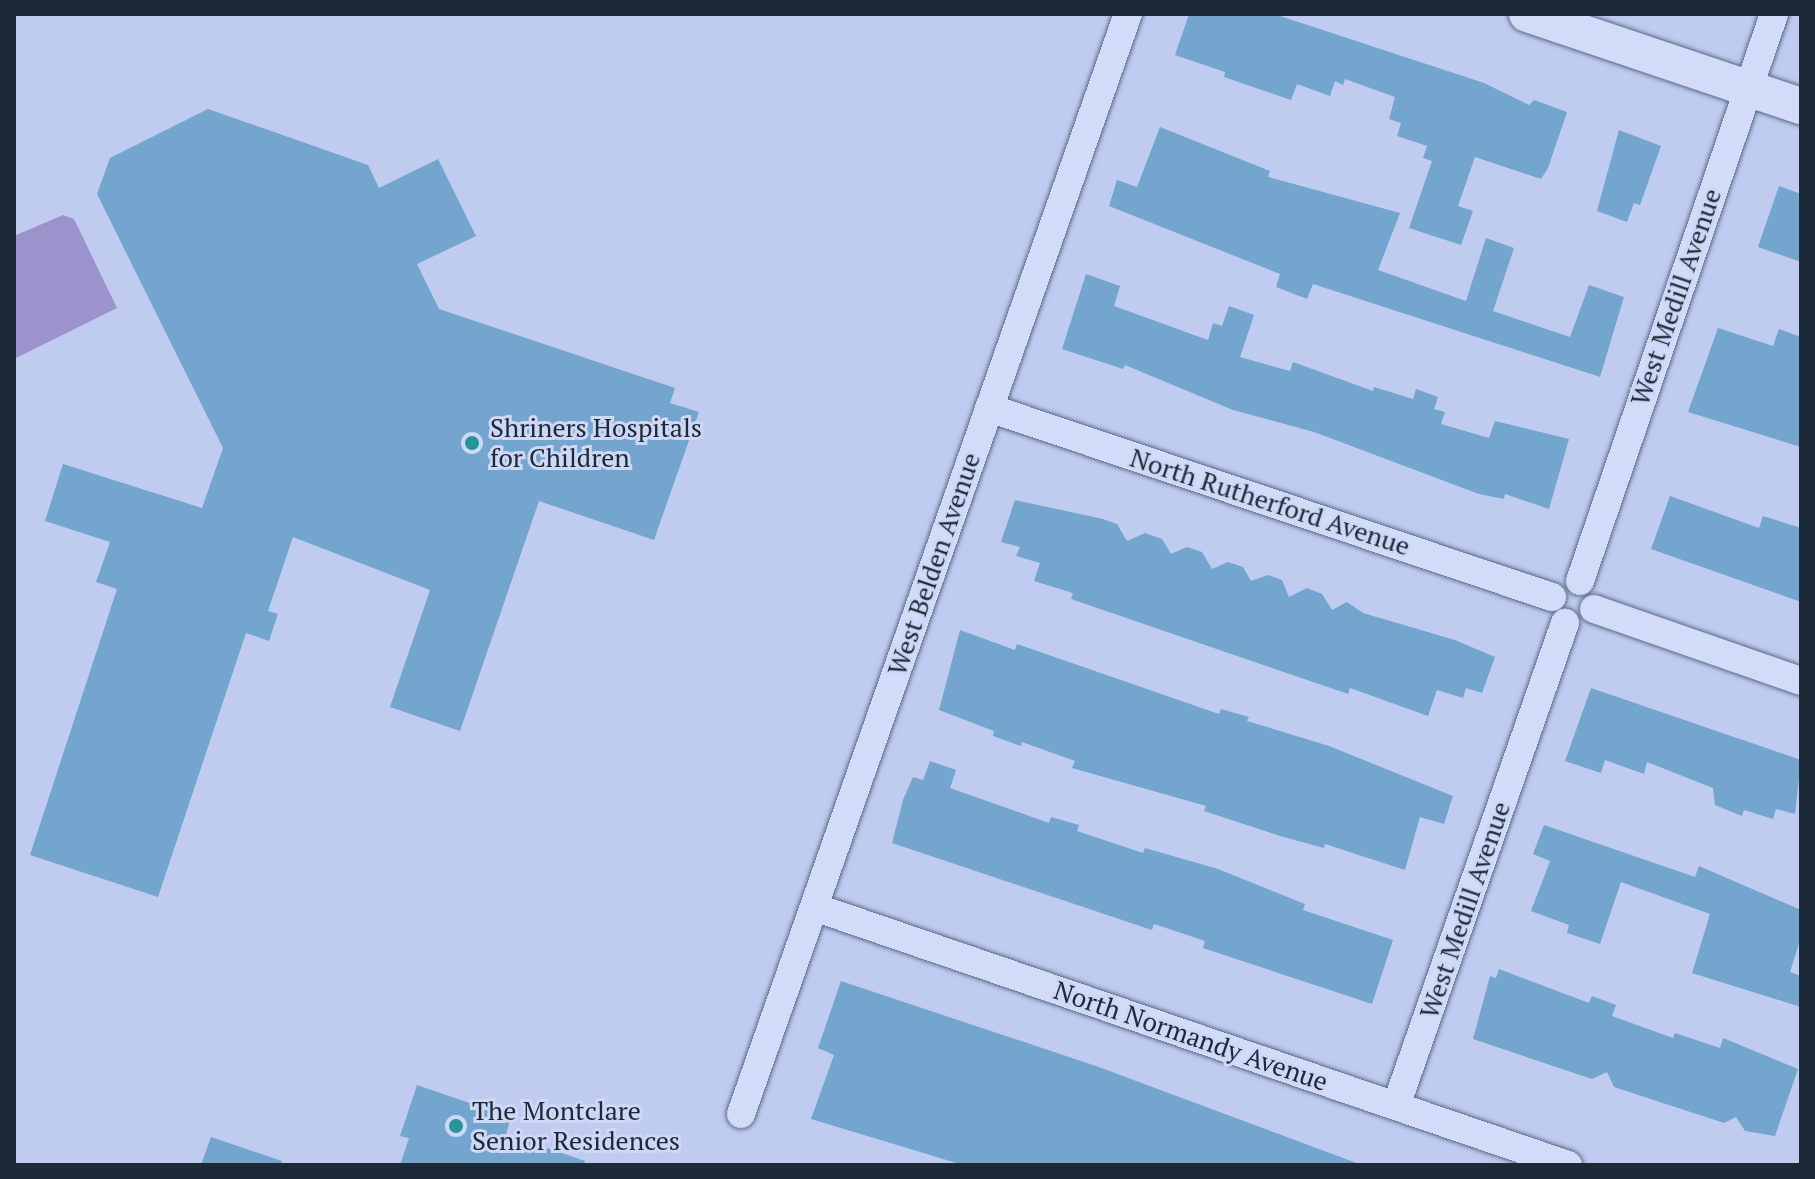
<!DOCTYPE html>
<style>
body{margin:0}
#map{position:relative;width:1815px;height:1179px;overflow:hidden;background:#bfcbef;font-family:"PT Serif",serif}
div>[style]{position:absolute}
[style*='--x']{left:calc(var(--x)*1px);top:calc(var(--y)*1px);width:calc(var(--w)*1px);rotate:calc(var(--a)*1deg)}
.green>*{inset:0;background:#9c93cd}
.building>*{inset:0;background:#74a5ce}
.roads{filter:drop-shadow(0 0 2px #576c87) drop-shadow(0 0 2px #576c87)}
.minor>*{height:28px;margin:-14px;padding:0 14px;transform-origin:14px;border-radius:14px;background:#d2dcf9}
.tertiary>*{height:36px;margin:-18px;padding:0 18px;transform-origin:18px;border-radius:18px;background:#d2dcf9}
.dots>*{width:22px;height:22px;translate:-50% -50%;box-sizing:border-box;border:4px solid #ced8f6;border-radius:50%}
span{translate:-50% -50%;white-space:nowrap;text-align:center;line-height:1.15;-webkit-text-stroke:6px #ced8f6;paint-order:stroke}
.street-label{font-size:26px;color:#1c2936}
.poi-label{font-size:26px;color:#1c2936}
.left{translate:0 -50%;text-align:left}
.frame{position:absolute;inset:0;border:16px solid #1c2936;pointer-events:none}
</style>
<div id="map">
<div class="green">
<div style="clip-path:polygon(63px 215px,74px 219px,117px 308px,14px 359px,14px 236px)"></div>
</div>
<div class="building">
<div style="clip-path:polygon(1189px 14px,1274px 14px,1484px 83px,1529px 105px,1534px 100px,1567px 112px,1548px 168px,1541px 179px,1475px 157px,1458px 206px,1473px 211px,1461px 245px,1409px 228px,1432px 161px,1423px 158px,1427px 146px,1397px 136px,1401px 123px,1389px 119px,1395px 97px,1345px 79px,1343px 85px,1335px 81px,1330px 96px,1297px 84px,1291px 100px,1224px 77px,1225px 72px,1175px 55px)"></div>
<div style="clip-path:polygon(208px 109px,368px 165px,379px 188px,438px 159px,476px 236px,417px 264px,439px 309px,675px 388px,670px 403px,699px 412px,654px 540px,539px 501px,460px 731px,390px 707px,430px 590px,293px 537px,268px 611px,278px 614px,269px 641px,246px 633px,158px 897px,30px 855px,117px 589px,96px 582px,110px 542px,45px 521px,63px 464px,202px 508px,223px 448px,97px 194px,110px 158px)"></div>
<div style="clip-path:polygon(1160px 127px,1270px 171px,1268px 177px,1400px 213px,1378px 270px,1466px 301px,1486px 238px,1514px 248px,1493px 311px,1570px 337px,1589px 285px,1624px 297px,1600px 377px,1313px 284px,1307px 299px,1276px 287px,1280px 274px,1109px 206px,1117px 180px,1137px 187px)"></div>
<div style="clip-path:polygon(1619px 130px,1661px 146px,1640px 205px,1634px 203px,1627px 222px,1597px 211px)"></div>
<div style="clip-path:polygon(1779px 186px,1801px 194px,1801px 262px,1758px 247px)"></div>
<div style="clip-path:polygon(1086px 274px,1120px 286px,1114px 306px,1208px 340px,1213px 323px,1222px 326px,1229px 306px,1254px 315px,1240px 357px,1290px 371px,1293px 362px,1373px 391px,1374px 387px,1413px 399px,1416px 389px,1438px 397px,1434px 409px,1445px 412px,1441px 424px,1489px 438px,1495px 421px,1569px 439px,1549px 509px,1505px 494px,1504px 499px,1479px 494px,1314px 432px,1233px 410px,1125px 365px,1123px 369px,1062px 349px)"></div>
<div style="clip-path:polygon(1718px 328px,1773px 346px,1779px 329px,1801px 337px,1801px 447px,1688px 412px)"></div>
<div style="clip-path:polygon(1670px 496px,1759px 528px,1763px 516px,1801px 528px,1801px 602px,1651px 549px)"></div>
<div style="clip-path:polygon(1015px 500px,1103px 519px,1117px 524px,1127px 541px,1145px 533px,1162px 539px,1171px 554px,1187px 547px,1202px 552px,1212px 569px,1228px 562px,1243px 567px,1251px 581px,1268px 575px,1282px 580px,1289px 597px,1307px 588px,1322px 594px,1332px 610px,1347px 602px,1363px 613px,1455px 640px,1495px 657px,1482px 693px,1466px 688px,1463px 698px,1437px 690px,1428px 716px,1350px 688px,1348px 694px,1071px 599px,1073px 593px,1034px 581px,1040px 563px,1016px 556px,1020px 547px,1001px 542px)"></div>
<div style="clip-path:polygon(960px 630px,1015px 650px,1017px 644px,1219px 714px,1221px 709px,1249px 717px,1247px 721px,1329px 746px,1453px 796px,1444px 824px,1420px 817px,1405px 870px,1325px 844px,1324px 848px,1280px 836px,1204px 811px,1206px 806px,1072px 768px,1075px 761px,1022px 742px,1021px 746px,993px 736px,994px 731px,939px 710px)"></div>
<div style="clip-path:polygon(1591px 688px,1801px 760px,1795px 814px,1776px 809px,1773px 819px,1744px 810px,1742px 816px,1715px 805px,1713px 788px,1647px 762px,1644px 774px,1605px 760px,1601px 773px,1565px 761px)"></div>
<div style="clip-path:polygon(930px 761px,956px 770px,950px 788px,1049px 823px,1051px 817px,1079px 825px,1077px 831px,1143px 853px,1145px 848px,1218px 869px,1305px 904px,1303px 910px,1393px 940px,1372px 1004px,1203px 948px,1205px 941px,1154px 924px,1152px 930px,892px 843px,903px 800px,913px 777px,923px 780px)"></div>
<div style="clip-path:polygon(1544px 825px,1695px 877px,1699px 866px,1801px 910px,1801px 937px,1790px 972px,1801px 976px,1801px 1007px,1692px 973px,1710px 914px,1621px 882px,1600px 944px,1567px 933px,1569px 925px,1531px 911px,1550px 861px,1533px 854px)"></div>
<div style="clip-path:polygon(1499px 969px,1589px 1003px,1592px 996px,1616px 1005px,1612px 1016px,1673px 1038px,1675px 1033px,1720px 1048px,1723px 1038px,1798px 1069px,1775px 1136px,1745px 1131px,1736px 1117px,1724px 1123px,1614px 1087px,1607px 1072px,1592px 1079px,1473px 1039px,1490px 976px,1496px 978px)"></div>
<div style="clip-path:polygon(841px 981px,1096px 1066px,1362px 1165px,963px 1165px,811px 1119px,834px 1055px,818px 1048px)"></div>
<div style="clip-path:polygon(417px 1085px,511px 1117px,506px 1134px,585px 1161px,584px 1165px,400px 1165px,409px 1138px,400px 1136px)"></div>
<div style="clip-path:polygon(211px 1137px,282px 1161px,281px 1165px,201px 1165px)"></div>
</div>
<div class="roads">
<div class="minor">
<div style="--x:989;--y:408;--w:594;--a:18.56"></div>
<div style="--x:1580;--y:581;--w:599;--a:-71.11"></div>
<div style="--x:1594;--y:609;--w:219;--a:19.2"></div>
<div style="--x:814;--y:907;--w:797;--a:18.89"></div>
<div style="--x:1396;--y:1106;--w:512;--a:-70.72"></div>
<div style="--x:741;--y:1114;--w:1166;--a:-70.62"></div>
</div>
<div class="tertiary">
<div style="--x:1527;--y:14;--w:289;--a:18.6"></div>
</div>
</div>
<div class="dots">
<div style="left:472px;top:443px;background:#269498"></div>
<div style="left:456px;top:1126px;background:#269498"></div>
</div>
<div class="street-label">
<span style="left:1676px;top:297px;rotate:-71deg">West Medill Avenue</span>
<span style="left:1270px;top:502px;rotate:18deg">North Rutherford Avenue</span>
<span style="left:934px;top:564px;rotate:-71deg">West Belden Avenue</span>
<span style="left:1465px;top:910px;rotate:-71deg">West Medill Avenue</span>
<span style="left:1191px;top:1036px;rotate:19deg">North Normandy Avenue</span>
</div>
<div class="poi-label">
<span class="left" style="left:490px;top:443px">Shriners Hospitals<br>for Children</span>
<span class="left" style="left:472px;top:1126px">The Montclare<br>Senior Residences</span>
</div>
<div class="frame"></div>
</div>
